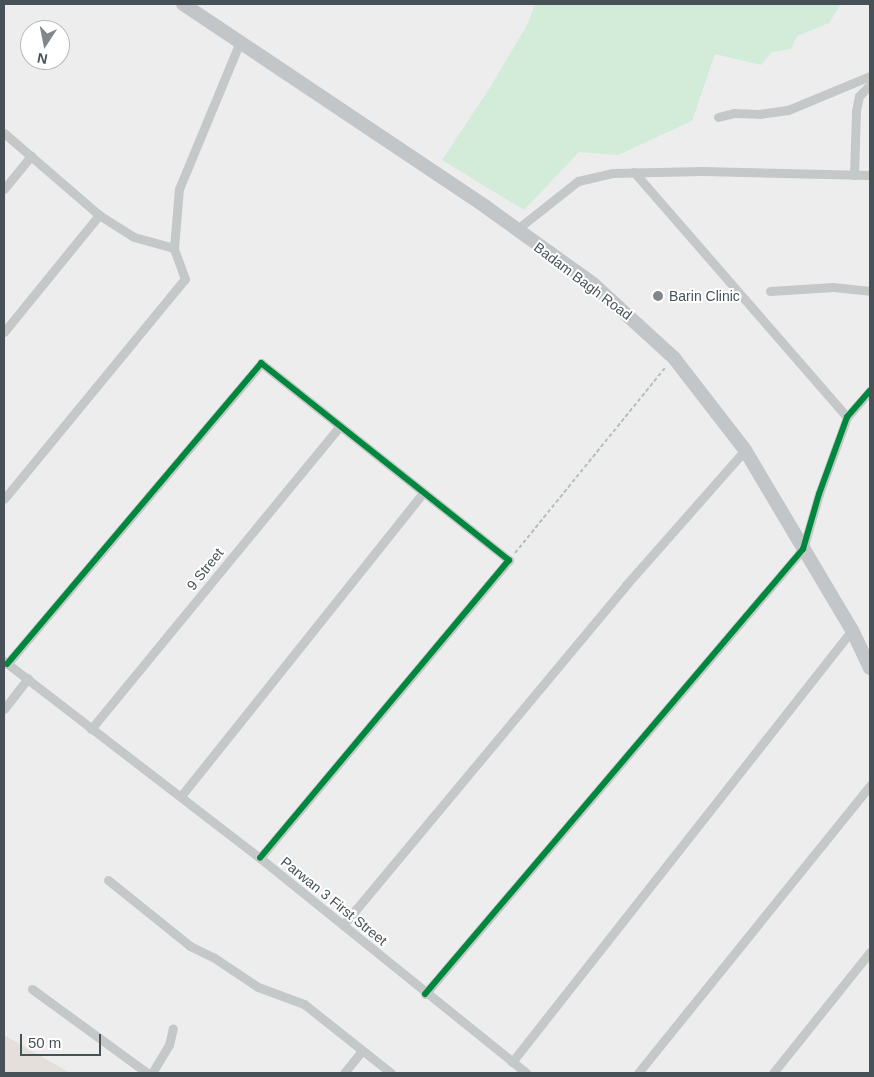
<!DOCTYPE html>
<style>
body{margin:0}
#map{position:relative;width:874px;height:1077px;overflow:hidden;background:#eeeded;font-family:Helvetica,sans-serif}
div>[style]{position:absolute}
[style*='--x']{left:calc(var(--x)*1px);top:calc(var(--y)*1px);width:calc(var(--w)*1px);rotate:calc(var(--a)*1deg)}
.commercial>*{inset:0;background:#e4dfda}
.green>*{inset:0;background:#d2ecd9}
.path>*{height:2px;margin-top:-1px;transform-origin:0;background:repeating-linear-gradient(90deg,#b4c0bb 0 4px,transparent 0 6.5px)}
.minor>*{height:9px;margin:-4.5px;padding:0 4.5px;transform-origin:4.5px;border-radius:4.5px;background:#c4c8c9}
.primary>*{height:14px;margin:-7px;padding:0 7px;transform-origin:7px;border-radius:7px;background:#c3c6c8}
.cycleway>*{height:6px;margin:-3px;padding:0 3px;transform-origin:3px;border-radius:3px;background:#00873e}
.dots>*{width:14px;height:14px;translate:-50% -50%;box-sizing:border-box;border:2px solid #fff;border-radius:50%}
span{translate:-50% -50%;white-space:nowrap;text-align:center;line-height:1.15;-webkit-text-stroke:4px #fff;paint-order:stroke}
.street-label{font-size:14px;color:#465258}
.poi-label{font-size:14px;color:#465258}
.left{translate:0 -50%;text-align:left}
.frame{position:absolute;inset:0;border:5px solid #465258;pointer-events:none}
.north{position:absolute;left:20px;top:20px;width:50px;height:50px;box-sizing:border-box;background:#fff;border:1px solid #b5babc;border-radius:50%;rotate:191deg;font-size:14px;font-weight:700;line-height:20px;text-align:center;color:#465258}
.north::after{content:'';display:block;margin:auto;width:18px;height:22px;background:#81888c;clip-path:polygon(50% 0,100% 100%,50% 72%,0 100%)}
.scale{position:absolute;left:20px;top:1034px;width:81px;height:22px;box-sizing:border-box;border:2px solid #465258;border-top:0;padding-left:6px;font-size:15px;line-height:18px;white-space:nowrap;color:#465258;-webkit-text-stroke:4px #fff;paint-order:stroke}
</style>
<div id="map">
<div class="commercial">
<div style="clip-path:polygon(4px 1035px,70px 1073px,4px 1073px)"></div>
</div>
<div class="green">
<div style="clip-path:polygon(535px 4px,841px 4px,829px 23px,797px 36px,791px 49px,772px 52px,761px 65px,715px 54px,692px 121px,618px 155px,579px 152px,524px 210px,442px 160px,491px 86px,528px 23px)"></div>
</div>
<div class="path">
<div style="--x:515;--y:553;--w:238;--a:-51"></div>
</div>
<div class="minor">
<div style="--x:718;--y:117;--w:16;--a:-14"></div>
<div style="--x:734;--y:113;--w:25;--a:2"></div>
<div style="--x:759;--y:114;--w:29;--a:-8"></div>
<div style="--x:788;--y:110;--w:89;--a:-22.5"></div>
<div style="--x:4;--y:133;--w:125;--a:40.8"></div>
<div style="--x:99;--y:215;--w:41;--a:32.2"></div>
<div style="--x:134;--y:237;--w:41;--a:15.4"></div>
<div style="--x:634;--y:172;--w:325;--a:49"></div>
<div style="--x:854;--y:175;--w:64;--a:-88.2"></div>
<div style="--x:856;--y:111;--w:15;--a:-79"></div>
<div style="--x:859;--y:96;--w:16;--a:-45"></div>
<div style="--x:4;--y:189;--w:43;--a:-50.7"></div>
<div style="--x:516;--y:230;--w:79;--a:-38.3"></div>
<div style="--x:578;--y:181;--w:36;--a:-13"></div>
<div style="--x:613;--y:173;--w:89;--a:-1.3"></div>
<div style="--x:702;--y:171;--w:168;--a:1.4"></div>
<div style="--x:770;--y:291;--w:63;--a:-3.6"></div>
<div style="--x:833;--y:287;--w:37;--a:6"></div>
<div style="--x:4;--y:332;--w:151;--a:-50.9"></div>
<div style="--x:4;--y:499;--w:285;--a:-50.6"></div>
<div style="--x:185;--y:279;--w:33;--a:-110"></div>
<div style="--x:174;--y:248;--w:59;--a:-85.2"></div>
<div style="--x:179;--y:189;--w:157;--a:-67.5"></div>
<div style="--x:4;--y:661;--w:323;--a:37.6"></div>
<div style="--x:260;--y:858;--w:342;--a:38.9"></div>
<div style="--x:7;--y:664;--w:394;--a:-49.8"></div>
<div style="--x:261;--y:363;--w:317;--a:38.5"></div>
<div style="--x:509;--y:560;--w:388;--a:129.9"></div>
<div style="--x:4;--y:709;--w:39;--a:-52"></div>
<div style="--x:91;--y:729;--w:392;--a:-50.6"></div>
<div style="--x:181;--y:796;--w:388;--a:-51.4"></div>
<div style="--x:108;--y:880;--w:105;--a:38.8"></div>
<div style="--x:190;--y:946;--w:25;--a:26"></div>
<div style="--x:213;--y:957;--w:54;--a:33.7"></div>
<div style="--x:258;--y:987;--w:49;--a:20.3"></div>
<div style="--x:304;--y:1004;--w:111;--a:38.4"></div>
<div style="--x:343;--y:925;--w:442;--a:-50.2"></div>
<div style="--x:626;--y:585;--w:180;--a:-48.6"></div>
<div style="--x:32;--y:989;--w:142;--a:36.1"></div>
<div style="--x:425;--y:994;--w:584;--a:-49.65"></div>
<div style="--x:803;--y:549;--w:57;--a:-73.8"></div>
<div style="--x:819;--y:494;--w:82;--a:-70"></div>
<div style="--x:847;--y:417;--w:35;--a:-49"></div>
<div style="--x:512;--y:1062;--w:550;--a:-51.8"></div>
<div style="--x:152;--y:1073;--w:33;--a:-59"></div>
<div style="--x:169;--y:1045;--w:17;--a:-77"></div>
<div style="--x:344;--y:1073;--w:28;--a:-51"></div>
<div style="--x:638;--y:1073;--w:370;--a:-51.1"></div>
<div style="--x:773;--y:1073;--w:155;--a:-51.3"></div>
</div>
<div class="primary">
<div style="--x:183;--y:4;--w:365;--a:33.8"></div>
<div style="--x:486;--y:207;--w:132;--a:35.7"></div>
<div style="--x:593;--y:284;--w:110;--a:42.4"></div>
<div style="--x:674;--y:358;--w:116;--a:52.3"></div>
<div style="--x:745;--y:450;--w:209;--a:59.3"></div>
<div style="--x:852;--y:630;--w:42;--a:64.7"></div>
</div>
<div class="cycleway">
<div style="--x:7;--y:664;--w:394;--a:-49.8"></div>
<div style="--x:261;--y:363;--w:317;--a:38.5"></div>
<div style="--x:509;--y:560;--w:388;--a:129.9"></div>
<div style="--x:425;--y:994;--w:584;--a:-49.65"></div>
<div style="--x:803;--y:549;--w:57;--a:-73.8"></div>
<div style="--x:819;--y:494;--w:82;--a:-70"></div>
<div style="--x:847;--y:417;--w:35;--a:-49"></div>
</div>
<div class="dots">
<div style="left:658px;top:296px;background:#81888c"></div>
</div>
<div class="street-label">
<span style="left:583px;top:281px;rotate:37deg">Badam Bagh Road</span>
<span style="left:205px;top:569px;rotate:-51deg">9 Street</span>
<span style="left:334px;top:901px;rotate:39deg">Parwan 3 First Street</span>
</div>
<div class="poi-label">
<span class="left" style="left:669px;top:296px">Barin Clinic</span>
</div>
<div class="frame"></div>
<div class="north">N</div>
<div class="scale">50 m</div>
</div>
